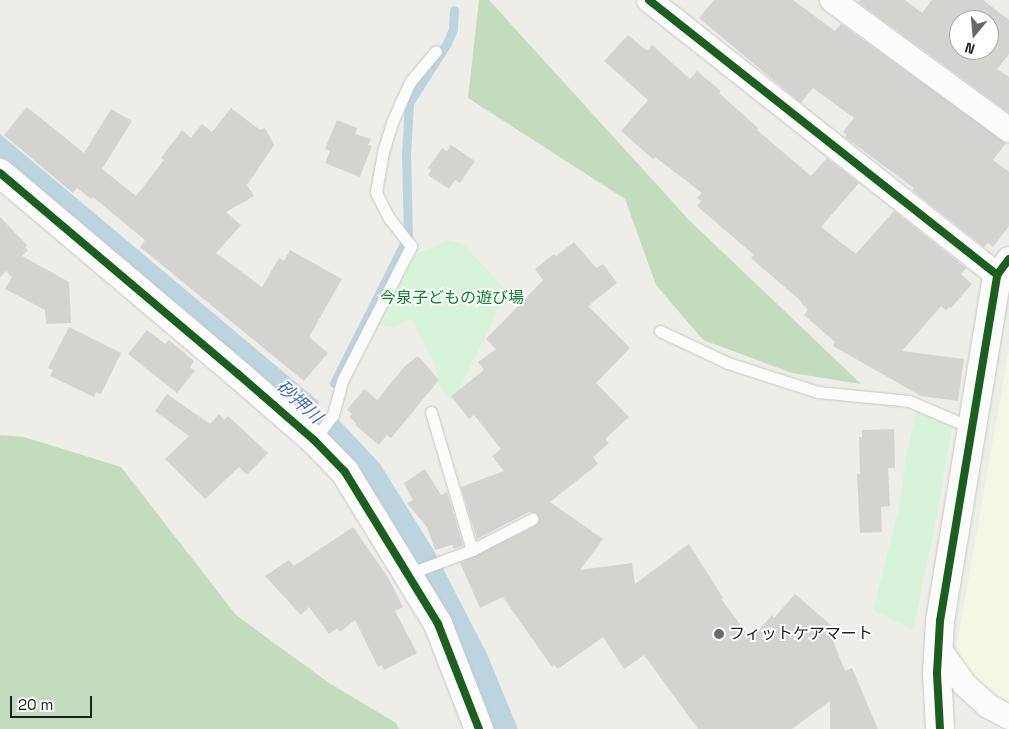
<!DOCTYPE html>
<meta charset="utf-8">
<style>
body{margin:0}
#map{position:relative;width:1009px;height:729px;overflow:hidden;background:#eeede8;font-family:"Space Grotesk","Noto Sans JP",sans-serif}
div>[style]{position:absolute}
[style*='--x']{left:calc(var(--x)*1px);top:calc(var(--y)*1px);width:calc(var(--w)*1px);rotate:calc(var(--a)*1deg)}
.education>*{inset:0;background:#f5f7e4}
.forest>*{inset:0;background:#c4dcbe}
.park>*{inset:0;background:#d7f4db}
.water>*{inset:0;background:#bcd3e0}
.stream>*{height:9px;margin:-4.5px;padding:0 4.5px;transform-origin:4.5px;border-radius:4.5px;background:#bcd3e0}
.building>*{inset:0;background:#d5d3cf}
.roads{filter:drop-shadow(0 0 1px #c7c6c4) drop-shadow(0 0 1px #c7c6c4)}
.service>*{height:11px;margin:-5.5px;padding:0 5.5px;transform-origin:5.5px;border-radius:5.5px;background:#fcfcfc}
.minor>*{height:24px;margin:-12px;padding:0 12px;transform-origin:12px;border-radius:12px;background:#fcfcfc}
.tertiary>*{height:28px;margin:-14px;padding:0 14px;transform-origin:14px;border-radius:14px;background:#fcfcfc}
.cycleway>*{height:8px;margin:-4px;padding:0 4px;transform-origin:4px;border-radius:4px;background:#1b5e20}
.dots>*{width:14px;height:14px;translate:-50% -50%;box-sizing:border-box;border:2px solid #fff;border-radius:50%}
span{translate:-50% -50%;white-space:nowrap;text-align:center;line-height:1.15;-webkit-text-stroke:4px #fff;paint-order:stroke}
.park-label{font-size:16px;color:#0c7f29}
.poi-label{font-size:16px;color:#202020}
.left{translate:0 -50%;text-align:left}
.water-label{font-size:18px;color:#4c6daf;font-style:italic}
.north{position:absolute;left:949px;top:10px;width:50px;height:50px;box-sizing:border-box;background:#fff;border:1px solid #a6a6a6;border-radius:50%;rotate:197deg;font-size:14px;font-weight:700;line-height:20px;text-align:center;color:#202020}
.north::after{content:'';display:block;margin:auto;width:18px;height:22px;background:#686866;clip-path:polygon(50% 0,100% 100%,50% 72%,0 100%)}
.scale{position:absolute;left:10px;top:696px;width:82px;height:22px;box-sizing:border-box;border:2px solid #202020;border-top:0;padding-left:6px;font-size:15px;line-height:18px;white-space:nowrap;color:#202020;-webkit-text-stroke:4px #fff;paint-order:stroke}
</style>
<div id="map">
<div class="education">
<div style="clip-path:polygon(1009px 349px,1009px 704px,978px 681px,963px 665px,957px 644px)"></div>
</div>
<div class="forest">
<div style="clip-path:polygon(479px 0,489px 0,689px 220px,861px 384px,792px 373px,703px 340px,656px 285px,625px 199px,468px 98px)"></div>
<div style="clip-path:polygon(0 435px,24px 437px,121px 467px,236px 615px,329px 683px,396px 723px,399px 729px,0 729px)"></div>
</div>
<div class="park">
<div style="clip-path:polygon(447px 240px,463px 244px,507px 291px,453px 403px,439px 385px,435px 364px,411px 319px,395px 328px,377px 324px,413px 256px)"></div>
<div style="clip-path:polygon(917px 408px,952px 426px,937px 515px,913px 630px,873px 610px,899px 508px,906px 457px)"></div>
</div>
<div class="water">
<div style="clip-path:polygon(0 134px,318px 401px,320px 417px,338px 419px,380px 464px,433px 549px,487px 654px,518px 729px,494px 729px,472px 675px,362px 480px,0 160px)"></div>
</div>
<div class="stream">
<div style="--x:334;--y:383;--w:165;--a:-63.3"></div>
<div style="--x:408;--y:236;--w:81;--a:-91.4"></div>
<div style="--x:406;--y:155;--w:52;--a:-86.7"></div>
<div style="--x:409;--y:103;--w:71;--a:-57.7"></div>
<div style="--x:447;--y:43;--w:15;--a:-67"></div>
<div style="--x:453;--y:29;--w:19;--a:-87"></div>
</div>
<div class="building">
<div style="clip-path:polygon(714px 0,793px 0,835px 31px,841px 24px,1006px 143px,993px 160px,1009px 172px,1009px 226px,993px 247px,988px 243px,984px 247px,912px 190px,914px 188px,845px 137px,847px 135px,843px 132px,854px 118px,813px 88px,801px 103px,699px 18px)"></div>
<div style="clip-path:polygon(evenodd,860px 0,905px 0,922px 13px,932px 0,983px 0,1009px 20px,1009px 54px,997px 69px,1009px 77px,1009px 113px,858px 2px,860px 0,959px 20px,989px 20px,989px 50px,959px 50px,959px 20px)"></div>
<div style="clip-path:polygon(628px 35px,647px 51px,652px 45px,690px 79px,697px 71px,721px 91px,719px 93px,758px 128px,757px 130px,811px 176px,827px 158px,859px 183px,821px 227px,856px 254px,894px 211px,966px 268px,961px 274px,972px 284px,951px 308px,949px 307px,946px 310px,941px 306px,902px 351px,964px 359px,958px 401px,921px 396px,833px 346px,835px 342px,804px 315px,808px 310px,801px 303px,802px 302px,751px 258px,754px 255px,697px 206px,701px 201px,697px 198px,702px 193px,655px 157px,653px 159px,621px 131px,648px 100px,604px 61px)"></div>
<div style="clip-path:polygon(27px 107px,84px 153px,111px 109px,132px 121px,102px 169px,136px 196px,164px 160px,161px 158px,182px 130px,191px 138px,202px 124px,212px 132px,231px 108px,260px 130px,265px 128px,274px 145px,247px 185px,254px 196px,226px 212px,241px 225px,216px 253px,262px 287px,279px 258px,284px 261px,290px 250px,342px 279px,309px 337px,328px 353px,304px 381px,140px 247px,145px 240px,93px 197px,91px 199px,77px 188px,73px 193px,4px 135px)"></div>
<div style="clip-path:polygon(337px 120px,357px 128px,355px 134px,371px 139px,368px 145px,372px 146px,360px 177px,325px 163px,330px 151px,325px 149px)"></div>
<div style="clip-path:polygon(451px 145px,475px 161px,460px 183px,455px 180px,449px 189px,428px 175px,431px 170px,428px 168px,442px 148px,447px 151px)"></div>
<div style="clip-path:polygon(0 217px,27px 245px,25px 247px,28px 250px,22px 256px,69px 282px,71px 323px,46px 324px,45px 310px,5px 289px,12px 277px,6px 271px,0 278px)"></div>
<div style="clip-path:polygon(574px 242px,596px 268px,603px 264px,617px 283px,588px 306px,630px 348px,596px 383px,629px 417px,605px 439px,609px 443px,593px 457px,598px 464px,550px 502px,603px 539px,580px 570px,632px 563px,635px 584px,689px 544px,723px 598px,721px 599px,751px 639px,772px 615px,774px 618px,795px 594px,834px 628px,830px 633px,845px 671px,852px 668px,878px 729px,830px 729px,830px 701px,792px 729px,698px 729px,644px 655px,624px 669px,603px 637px,558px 669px,554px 665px,552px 667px,503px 597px,480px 608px,460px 563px,535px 526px,539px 519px,536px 513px,529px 512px,477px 539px,461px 487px,504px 471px,492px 456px,501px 449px,474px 415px,469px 419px,451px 396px,484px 370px,478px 362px,496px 349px,486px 339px,543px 280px,535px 269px,554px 254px,556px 256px)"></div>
<div style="clip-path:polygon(69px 327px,121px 353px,101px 394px,96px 392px,94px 397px,50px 376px,53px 370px,48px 368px)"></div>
<div style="clip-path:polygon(147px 330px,165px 344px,169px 340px,194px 361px,190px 367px,195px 371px,177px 393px,128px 354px)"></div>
<div style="clip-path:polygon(418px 356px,439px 380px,391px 438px,387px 435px,379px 445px,355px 425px,356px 423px,349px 417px,352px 414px,347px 410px,364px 389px,377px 400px,405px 366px)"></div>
<div style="clip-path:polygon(167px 394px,210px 424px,219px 414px,224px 420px,228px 416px,268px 453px,247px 475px,239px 467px,205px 499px,165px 459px,189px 436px,155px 411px)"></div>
<div style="clip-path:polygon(894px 429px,895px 468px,888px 468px,890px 506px,881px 507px,882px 532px,860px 533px,857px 474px,860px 474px,859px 437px,862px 437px,862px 430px)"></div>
<div style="clip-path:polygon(425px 469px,441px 495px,447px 492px,463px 545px,454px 549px,452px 545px,435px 550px,427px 527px,407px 503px,413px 500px,404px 483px)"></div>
<div style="clip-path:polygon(353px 527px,389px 579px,403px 607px,395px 611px,417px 653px,384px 670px,382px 665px,378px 667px,355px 620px,340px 632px,337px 628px,329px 634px,309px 607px,301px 615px,265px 576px,289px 560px,294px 566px)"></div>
</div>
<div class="roads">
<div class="service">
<div style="--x:660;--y:331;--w:75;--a:25.2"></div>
<div style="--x:728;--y:363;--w:95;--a:17.9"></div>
<div style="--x:818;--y:392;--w:91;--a:5.6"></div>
<div style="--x:909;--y:401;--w:69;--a:23.2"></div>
<div style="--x:431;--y:412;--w:144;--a:73.5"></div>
<div style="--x:314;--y:440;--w:31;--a:-53"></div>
<div style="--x:333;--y:415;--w:35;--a:-75"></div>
<div style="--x:342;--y:381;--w:152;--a:-62.9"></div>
<div style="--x:411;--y:246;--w:36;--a:-128"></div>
<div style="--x:389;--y:218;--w:29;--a:-117"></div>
<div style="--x:376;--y:192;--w:41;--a:-80.1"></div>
<div style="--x:383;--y:152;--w:34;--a:-73"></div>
<div style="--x:393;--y:120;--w:42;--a:-65.9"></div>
<div style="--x:410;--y:82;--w:40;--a:-50"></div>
<div style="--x:408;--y:574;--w:68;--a:-20.6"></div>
<div style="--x:472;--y:550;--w:68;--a:-27.3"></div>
</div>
<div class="minor">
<div style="--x:649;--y:0;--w:444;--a:38.3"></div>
<div style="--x:997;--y:275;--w:20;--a:-53"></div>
<div style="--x:832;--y:0;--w:220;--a:36.3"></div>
<div style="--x:939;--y:649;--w:44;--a:54.2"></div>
<div style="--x:965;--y:685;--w:31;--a:42"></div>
<div style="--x:988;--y:706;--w:24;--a:28"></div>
</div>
<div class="tertiary">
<div style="--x:0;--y:173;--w:312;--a:40.2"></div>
<div style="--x:238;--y:374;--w:101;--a:41"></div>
<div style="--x:314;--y:440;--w:45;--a:45.9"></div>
<div style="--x:345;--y:472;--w:178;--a:58.5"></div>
<div style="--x:438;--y:624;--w:113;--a:68.7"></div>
<div style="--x:940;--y:729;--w:56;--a:-93.1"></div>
<div style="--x:937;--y:673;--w:52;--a:-86.7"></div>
<div style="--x:940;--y:621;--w:351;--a:-80.6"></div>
</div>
</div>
<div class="cycleway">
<div style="--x:649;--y:0;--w:444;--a:38.3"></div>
<div style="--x:0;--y:173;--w:312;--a:40.2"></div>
<div style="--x:238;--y:374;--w:101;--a:41"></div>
<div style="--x:314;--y:440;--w:45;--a:45.9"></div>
<div style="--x:345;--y:472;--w:178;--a:58.5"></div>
<div style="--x:438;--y:624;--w:113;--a:68.7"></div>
<div style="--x:940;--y:729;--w:56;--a:-93.1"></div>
<div style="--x:937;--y:673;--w:52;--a:-86.7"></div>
<div style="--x:940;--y:621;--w:351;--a:-80.6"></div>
<div style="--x:997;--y:275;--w:20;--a:-53"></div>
</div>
<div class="dots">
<div style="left:719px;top:634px;background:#686866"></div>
</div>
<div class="park-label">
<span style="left:452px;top:298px">今泉子どもの遊び場</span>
</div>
<div class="poi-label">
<span class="left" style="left:729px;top:634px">フィットケアマート</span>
</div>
<div class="water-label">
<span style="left:299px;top:402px;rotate:42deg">砂押川</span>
</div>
<div class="north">N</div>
<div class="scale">20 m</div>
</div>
